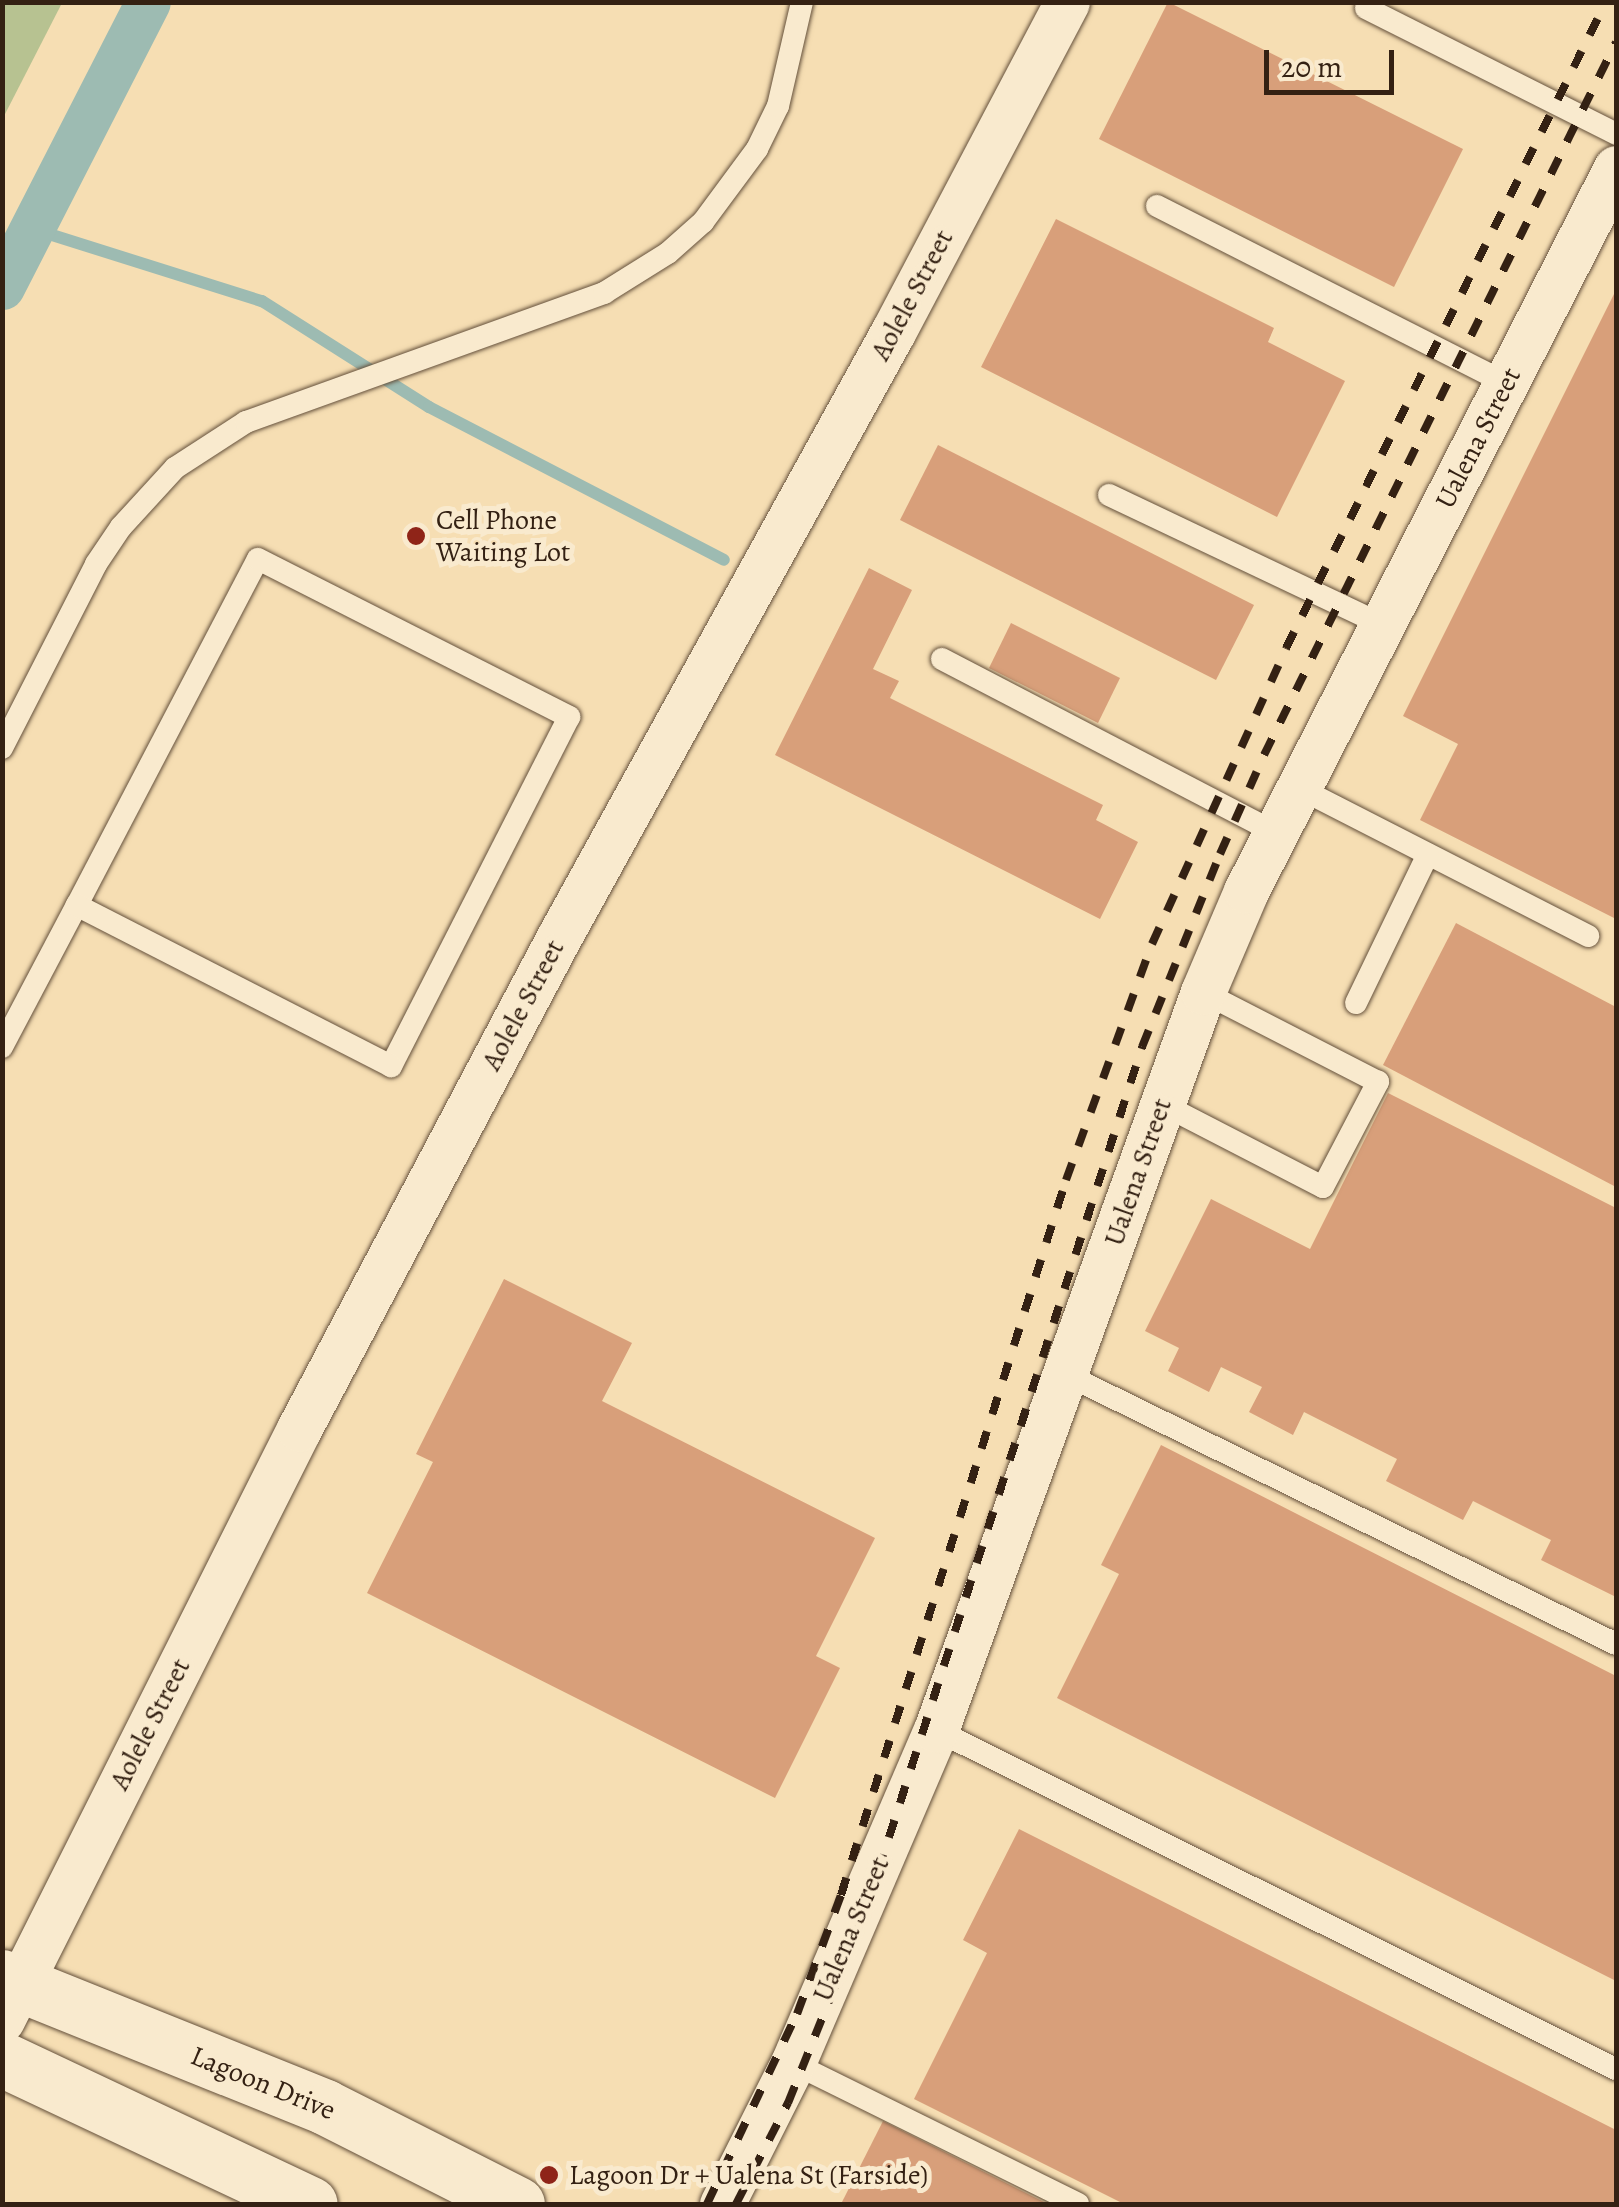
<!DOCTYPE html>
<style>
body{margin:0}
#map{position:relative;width:1619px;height:2207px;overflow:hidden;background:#f6deb3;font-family:Alegreya,serif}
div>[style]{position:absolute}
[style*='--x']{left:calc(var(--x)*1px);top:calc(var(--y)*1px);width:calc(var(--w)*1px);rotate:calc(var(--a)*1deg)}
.green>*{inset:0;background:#b7c291}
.stream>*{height:12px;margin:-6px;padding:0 6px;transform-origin:6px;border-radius:6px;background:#9dbbb2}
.canal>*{height:45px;margin:-22.5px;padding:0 22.5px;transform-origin:22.5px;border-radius:22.5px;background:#9dbbb2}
.building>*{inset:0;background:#d89f7a}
.roads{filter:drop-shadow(0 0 2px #64503b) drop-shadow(0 0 2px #64503b)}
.lane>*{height:22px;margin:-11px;padding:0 11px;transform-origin:11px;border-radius:11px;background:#f9eace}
.street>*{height:45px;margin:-22.5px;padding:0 22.5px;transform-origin:22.5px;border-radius:22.5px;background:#f9eace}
.secondary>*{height:55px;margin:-27.5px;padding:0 27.5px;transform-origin:27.5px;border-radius:27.5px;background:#f9eace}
.rail>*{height:8px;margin-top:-4px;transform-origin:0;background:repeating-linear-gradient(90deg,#342113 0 18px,transparent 0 36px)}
.dots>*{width:28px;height:28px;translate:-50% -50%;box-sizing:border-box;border:5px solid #f9eace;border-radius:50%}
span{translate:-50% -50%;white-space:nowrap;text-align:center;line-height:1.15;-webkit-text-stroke:10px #f9eace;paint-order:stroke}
.street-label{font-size:28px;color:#342113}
.poi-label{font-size:28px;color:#342113}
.left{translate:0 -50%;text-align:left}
.frame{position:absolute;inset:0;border:5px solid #342113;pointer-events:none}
.scale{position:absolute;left:1264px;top:50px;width:130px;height:45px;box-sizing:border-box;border:5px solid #342113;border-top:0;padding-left:12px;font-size:30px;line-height:35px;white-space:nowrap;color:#342113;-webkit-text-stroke:8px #f9eace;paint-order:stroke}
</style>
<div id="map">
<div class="green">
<div style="clip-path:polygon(3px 2px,62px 3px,3px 118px,2px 3px)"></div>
</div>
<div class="stream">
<div style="--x:33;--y:229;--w:240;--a:17.5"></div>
<div style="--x:262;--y:301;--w:198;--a:32.4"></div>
<div style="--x:429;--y:407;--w:332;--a:27.4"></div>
</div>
<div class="canal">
<div style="--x:2;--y:287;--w:320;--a:-62.9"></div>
</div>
<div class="building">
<div style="clip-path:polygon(1168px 2px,1463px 149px,1394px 287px,1099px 139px)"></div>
<div style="clip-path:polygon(1056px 219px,1274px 328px,1268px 342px,1345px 381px,1277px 517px,981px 367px)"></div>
<div style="clip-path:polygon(1616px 290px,1616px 919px,1420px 820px,1458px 744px,1403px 716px)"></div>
<div style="clip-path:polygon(938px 445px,1254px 605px,1216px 680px,900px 520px)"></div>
<div style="clip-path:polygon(869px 568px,912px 590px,873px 669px,899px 681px,890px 698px,1103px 805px,1096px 820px,1138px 842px,1100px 919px,775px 755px)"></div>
<div style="clip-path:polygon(1011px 623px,1120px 678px,1098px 723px,989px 668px)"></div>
<div style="clip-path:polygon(1456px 923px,1616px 1007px,1616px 1187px,1383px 1065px)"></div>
<div style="clip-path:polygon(1388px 1093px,1616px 1208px,1616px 1597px,1541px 1560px,1551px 1540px,1473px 1501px,1463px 1520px,1386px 1481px,1397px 1459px,1304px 1412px,1293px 1435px,1249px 1412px,1262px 1387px,1221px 1367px,1209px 1392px,1168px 1371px,1179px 1348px,1145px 1331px,1211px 1199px,1310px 1249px)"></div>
<div style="clip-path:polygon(504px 1279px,632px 1343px,602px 1401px,875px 1538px,816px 1656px,840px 1668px,775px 1798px,367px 1593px,433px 1462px,416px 1454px)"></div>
<div style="clip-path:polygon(1161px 1445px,1616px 1676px,1616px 1981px,1057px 1698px,1119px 1574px,1101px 1565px)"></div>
<div style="clip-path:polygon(1019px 1829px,1616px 2130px,1616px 2204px,1124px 2204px,914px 2099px,987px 1953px,963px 1940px)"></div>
<div style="clip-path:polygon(883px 2121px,1048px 2204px,841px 2204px)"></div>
</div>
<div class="roads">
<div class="lane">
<div style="--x:1366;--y:8;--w:280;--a:26.7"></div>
<div style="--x:1157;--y:206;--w:391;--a:26.9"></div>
<div style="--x:1109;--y:495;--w:303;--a:25.4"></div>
<div style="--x:942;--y:659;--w:377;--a:27.5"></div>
<div style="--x:2;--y:748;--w:207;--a:-62.9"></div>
<div style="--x:96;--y:564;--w:45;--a:-56"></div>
<div style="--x:121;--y:527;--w:80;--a:-47.5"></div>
<div style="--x:175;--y:468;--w:85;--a:-32.9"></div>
<div style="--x:246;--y:422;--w:381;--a:-19.8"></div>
<div style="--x:604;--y:293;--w:75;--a:-32"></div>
<div style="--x:668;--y:253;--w:47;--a:-41.5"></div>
<div style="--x:703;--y:222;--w:91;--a:-53.5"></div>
<div style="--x:757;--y:149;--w:48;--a:-64"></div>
<div style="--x:778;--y:106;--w:107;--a:-77"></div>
<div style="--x:1299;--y:788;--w:325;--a:27.1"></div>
<div style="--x:1356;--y:1003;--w:165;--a:-64.2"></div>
<div style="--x:2;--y:1047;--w:161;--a:-62.2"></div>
<div style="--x:77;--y:905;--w:390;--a:-62.4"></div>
<div style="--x:258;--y:559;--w:349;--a:26.9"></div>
<div style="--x:569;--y:717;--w:392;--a:117"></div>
<div style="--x:391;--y:1066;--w:353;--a:-152.9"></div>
<div style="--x:1162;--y:1104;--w:181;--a:27.3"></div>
<div style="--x:1323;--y:1187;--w:119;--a:-62.4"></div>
<div style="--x:1378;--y:1082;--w:197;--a:-152.8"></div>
<div style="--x:1067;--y:1375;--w:611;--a:26.1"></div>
<div style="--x:936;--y:1730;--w:760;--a:26.5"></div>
<div style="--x:793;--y:2063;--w:318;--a:26.3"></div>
</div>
<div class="street">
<div style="--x:2;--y:2020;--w:661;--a:-63.32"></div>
<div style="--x:299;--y:1429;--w:554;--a:-62.14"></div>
<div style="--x:558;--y:939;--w:693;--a:-61.11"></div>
<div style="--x:893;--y:332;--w:373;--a:-62.2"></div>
<div style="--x:722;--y:2204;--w:158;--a:-63.3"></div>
<div style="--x:793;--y:2063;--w:362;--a:-66.8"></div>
<div style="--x:936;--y:1730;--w:785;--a:-70.11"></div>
<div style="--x:1203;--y:992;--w:110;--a:-66.9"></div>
<div style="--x:1246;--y:891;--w:812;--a:-62.9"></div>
</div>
<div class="secondary">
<div style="--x:2;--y:1977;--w:348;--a:21.9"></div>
<div style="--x:325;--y:2107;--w:215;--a:26.8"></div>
<div style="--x:2;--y:2059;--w:340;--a:25.2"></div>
</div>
</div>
<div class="rail">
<div style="--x:707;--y:2204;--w:210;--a:-64.7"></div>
<div style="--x:797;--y:2014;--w:127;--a:-69.7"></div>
<div style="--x:841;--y:1895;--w:750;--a:-72.53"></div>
<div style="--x:1066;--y:1180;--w:251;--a:-70"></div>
<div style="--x:1152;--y:944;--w:325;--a:-65.6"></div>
<div style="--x:1286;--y:648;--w:721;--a:-63.65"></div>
<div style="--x:736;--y:2204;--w:114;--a:-62.8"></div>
<div style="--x:788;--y:2103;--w:212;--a:-68.1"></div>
<div style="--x:867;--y:1906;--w:902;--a:-72.25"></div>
<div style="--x:1142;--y:1047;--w:208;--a:-68"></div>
<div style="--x:1220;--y:854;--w:108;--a:-66"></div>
<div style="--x:1264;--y:755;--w:795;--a:-63.72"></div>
</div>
<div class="dots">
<div style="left:416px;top:536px;background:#8f2418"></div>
<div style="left:549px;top:2175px;background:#8f2418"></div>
</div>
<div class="street-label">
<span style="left:912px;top:295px;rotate:-62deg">Aolele Street</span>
<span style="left:1478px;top:438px;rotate:-63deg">Ualena Street</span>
<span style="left:523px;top:1005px;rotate:-62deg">Aolele Street</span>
<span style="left:1138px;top:1172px;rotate:-71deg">Ualena Street</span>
<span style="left:150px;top:1724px;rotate:-63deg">Aolele Street</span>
<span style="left:851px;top:1929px;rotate:-67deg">Ualena Street</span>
<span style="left:263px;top:2083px;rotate:22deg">Lagoon Drive</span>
</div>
<div class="poi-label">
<span class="left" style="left:436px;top:536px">Cell Phone<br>Waiting Lot</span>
<span class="left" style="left:569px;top:2175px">Lagoon Dr + Ualena St (Farside)</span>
</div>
<div class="frame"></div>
<div class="scale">20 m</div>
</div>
